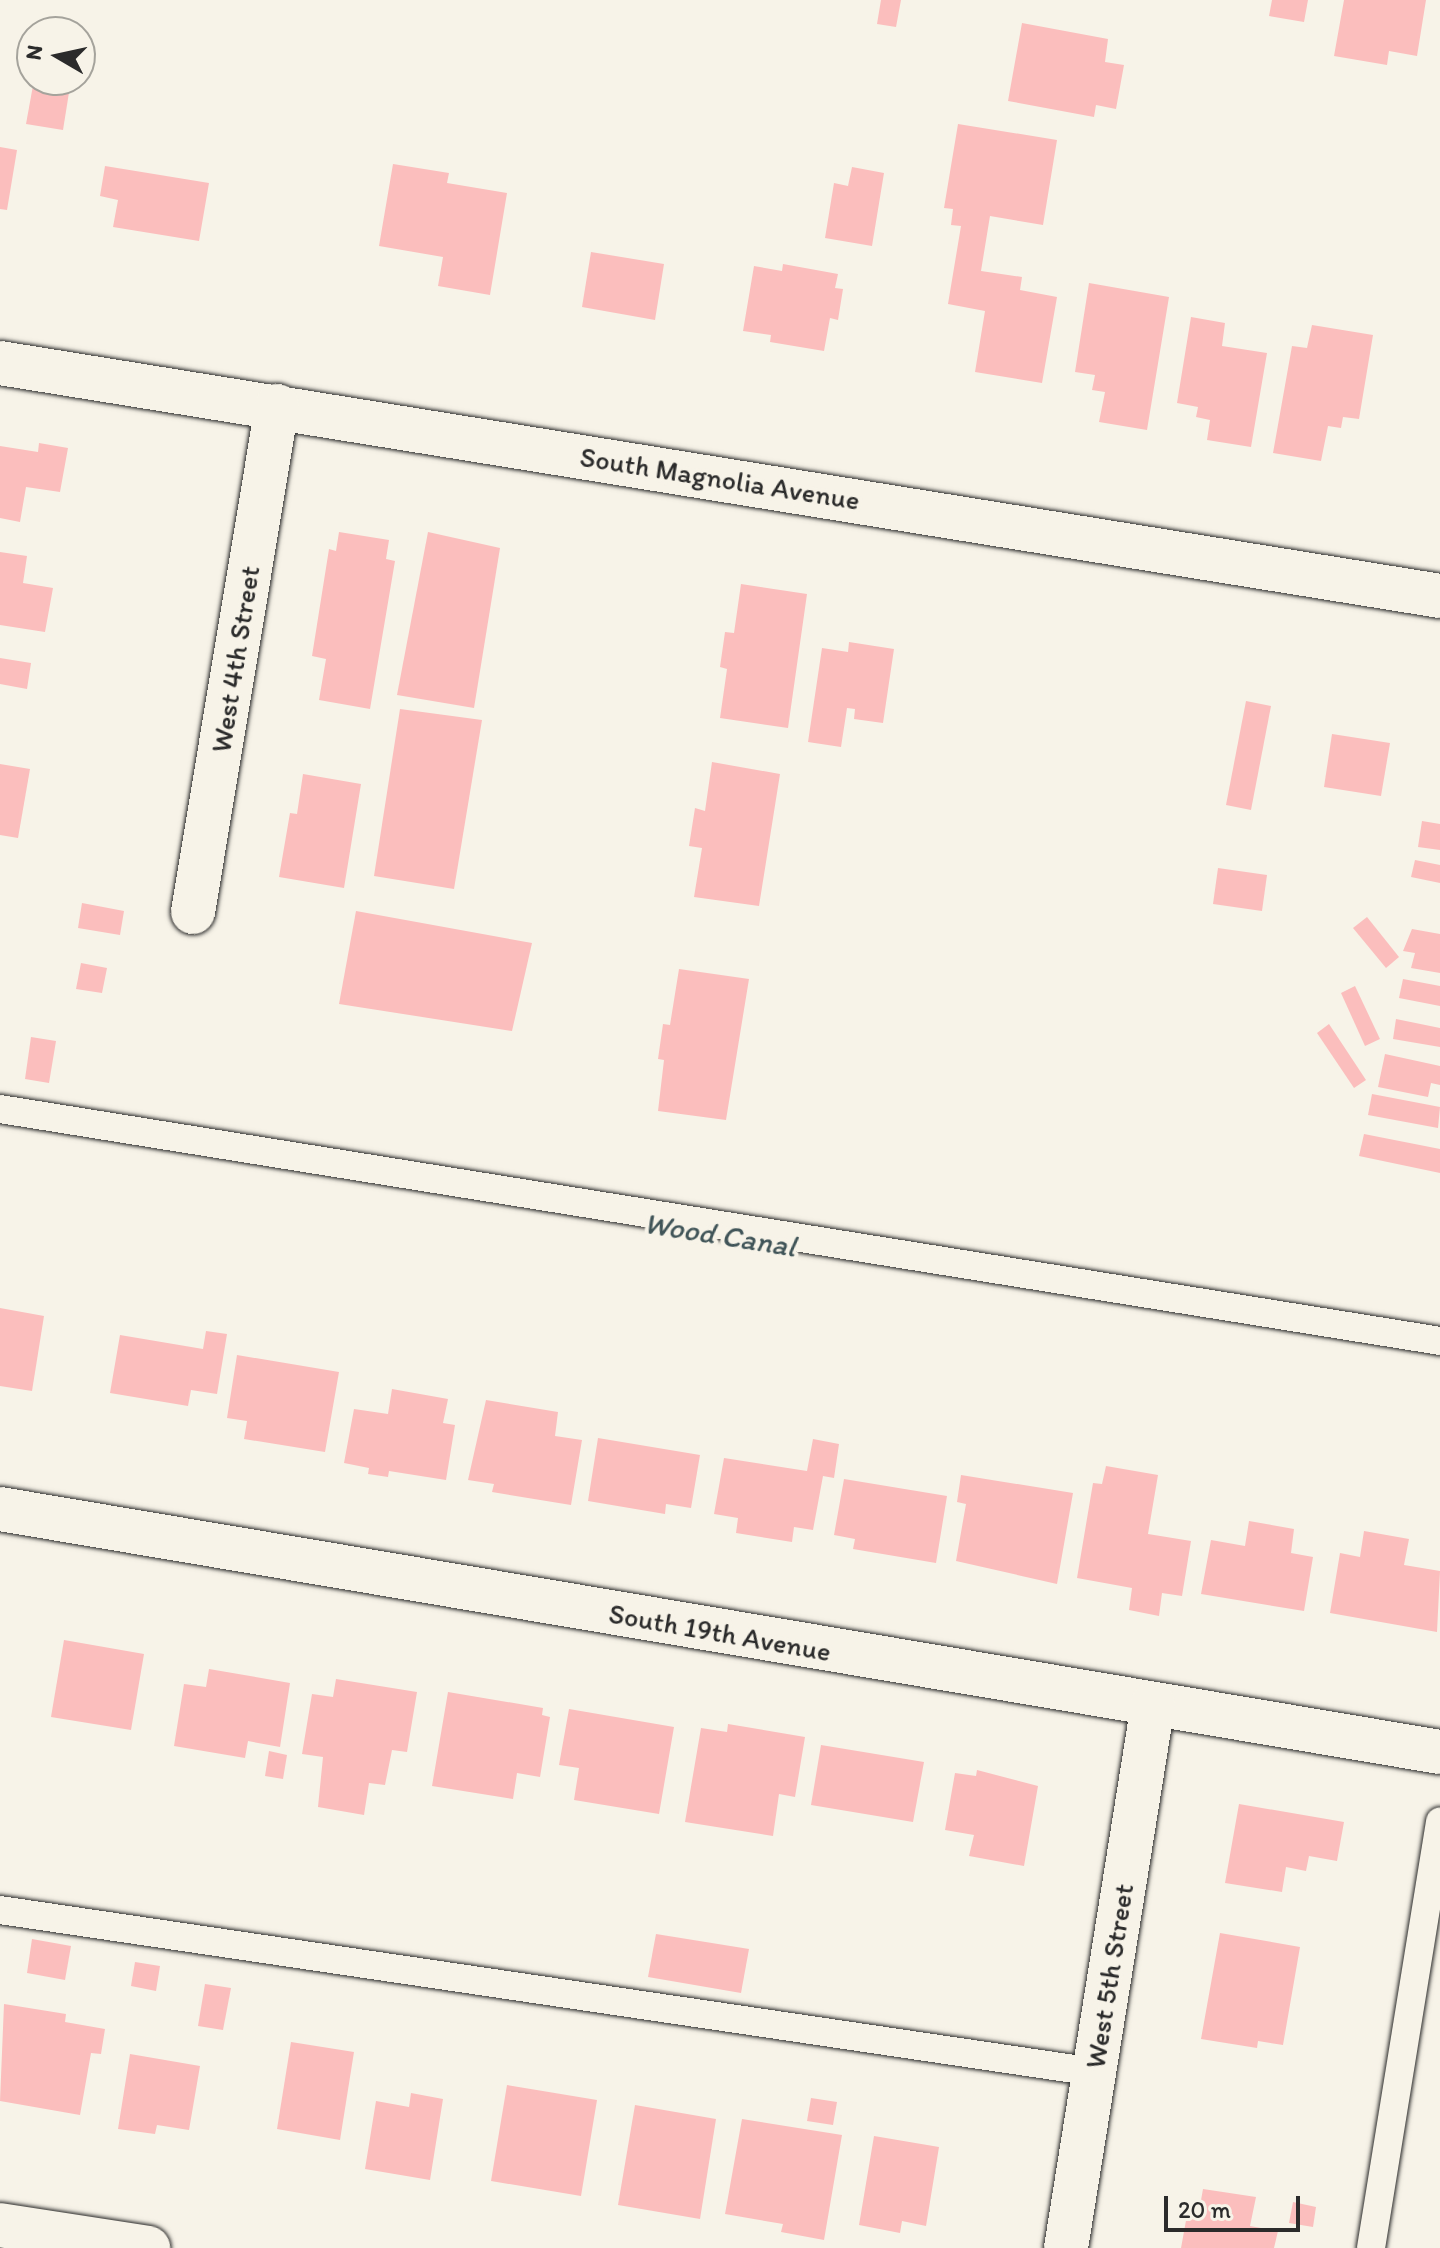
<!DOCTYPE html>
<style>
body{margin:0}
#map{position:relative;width:1440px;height:2248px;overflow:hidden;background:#f7f3e8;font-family:Itim,sans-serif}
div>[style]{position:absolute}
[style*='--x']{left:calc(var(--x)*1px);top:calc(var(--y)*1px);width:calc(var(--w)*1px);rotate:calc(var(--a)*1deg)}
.building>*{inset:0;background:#fbbebd}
.roads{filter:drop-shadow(0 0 2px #2b2b2b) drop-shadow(0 0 2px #2b2b2b)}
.service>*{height:28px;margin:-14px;padding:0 14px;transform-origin:14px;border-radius:14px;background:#f7f3e8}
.minor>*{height:44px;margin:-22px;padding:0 22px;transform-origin:22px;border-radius:22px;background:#f7f3e8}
span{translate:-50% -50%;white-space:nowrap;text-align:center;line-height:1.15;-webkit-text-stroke:8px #f7f3e8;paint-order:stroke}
.street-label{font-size:28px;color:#2b2b2b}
.water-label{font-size:30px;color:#405458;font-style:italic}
.north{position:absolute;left:16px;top:16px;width:80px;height:80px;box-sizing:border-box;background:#f7f3e8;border:2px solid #a5a39c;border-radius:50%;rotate:279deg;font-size:22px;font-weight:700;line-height:32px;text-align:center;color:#2b2b2b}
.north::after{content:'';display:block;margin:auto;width:28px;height:36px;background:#2b2b2b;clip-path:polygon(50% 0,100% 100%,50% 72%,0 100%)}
.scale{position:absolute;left:1164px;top:2196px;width:136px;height:36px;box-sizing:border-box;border:4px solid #2b2b2b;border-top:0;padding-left:10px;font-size:24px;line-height:28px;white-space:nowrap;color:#2b2b2b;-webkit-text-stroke:6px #f7f3e8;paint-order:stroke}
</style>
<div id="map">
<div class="building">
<div style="clip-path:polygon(881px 0,901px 0,896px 27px,877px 24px)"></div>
<div style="clip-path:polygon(1272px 0,1308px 0,1304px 22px,1269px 16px)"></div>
<div style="clip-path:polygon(1344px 0,1426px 0,1417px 56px,1389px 51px,1387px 65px,1334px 56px)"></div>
<div style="clip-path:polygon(1022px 23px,1108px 39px,1105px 62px,1124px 65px,1116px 109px,1096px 105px,1094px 117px,1008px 101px)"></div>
<div style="clip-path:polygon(34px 80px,71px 80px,63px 130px,26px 124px)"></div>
<div style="clip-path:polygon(958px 124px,1057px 140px,1043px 225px,990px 216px,981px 271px,1022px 277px,1020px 290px,1057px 297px,1042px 383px,975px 372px,985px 311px,948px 304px,961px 226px,951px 225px,953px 209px,944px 208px)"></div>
<div style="clip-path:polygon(0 147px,17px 150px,7px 210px,0 209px)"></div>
<div style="clip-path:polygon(393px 164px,449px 173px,447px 183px,507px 193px,490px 295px,438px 286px,443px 257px,379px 246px)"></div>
<div style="clip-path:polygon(105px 166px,209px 183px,199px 241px,113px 227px,118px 200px,100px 196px)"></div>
<div style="clip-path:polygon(852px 167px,884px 173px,872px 246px,825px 238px,834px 183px,848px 186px)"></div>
<div style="clip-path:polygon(591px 252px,664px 264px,655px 320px,582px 307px)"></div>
<div style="clip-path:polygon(783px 264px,838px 274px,835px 288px,843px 289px,838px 320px,830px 318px,824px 351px,770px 342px,771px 335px,743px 331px,754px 266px,782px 271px)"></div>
<div style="clip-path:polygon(1089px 283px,1169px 297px,1147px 430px,1099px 422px,1105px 392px,1092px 390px,1095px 375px,1075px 372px)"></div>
<div style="clip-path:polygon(1191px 317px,1225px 323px,1222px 346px,1267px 353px,1251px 447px,1207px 440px,1210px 420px,1196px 417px,1198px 407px,1177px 403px)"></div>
<div style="clip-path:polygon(1312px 325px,1373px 335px,1359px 419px,1343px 417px,1341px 428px,1328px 426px,1321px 461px,1273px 453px,1292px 346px,1307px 348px)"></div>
<div style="clip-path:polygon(39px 443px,68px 448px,60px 492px,26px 487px,20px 522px,0 518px,0 446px,38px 452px)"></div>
<div style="clip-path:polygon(339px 532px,389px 540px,386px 559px,395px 561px,370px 709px,319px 700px,326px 659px,312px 656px,329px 549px,336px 551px)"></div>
<div style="clip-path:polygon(428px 532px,500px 548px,474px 708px,397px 695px)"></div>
<div style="clip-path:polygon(0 552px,27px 556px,23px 583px,53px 588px,45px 632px,0 625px)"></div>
<div style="clip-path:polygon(741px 584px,807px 594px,788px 728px,720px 718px,727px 669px,720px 667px,725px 632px,734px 633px)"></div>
<div style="clip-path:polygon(849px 642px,894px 649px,883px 723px,854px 719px,855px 709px,847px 708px,841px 747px,808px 742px,822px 648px,848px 652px)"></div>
<div style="clip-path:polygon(0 658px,31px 663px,27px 689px,0 684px)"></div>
<div style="clip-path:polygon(1246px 701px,1271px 706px,1251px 810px,1226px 805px)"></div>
<div style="clip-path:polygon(400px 709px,482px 720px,454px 889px,374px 876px)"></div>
<div style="clip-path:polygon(1332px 734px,1390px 743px,1381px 796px,1324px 787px)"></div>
<div style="clip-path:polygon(712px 762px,780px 774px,759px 906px,694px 897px,702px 848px,689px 846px,695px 808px,705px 811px)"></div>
<div style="clip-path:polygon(0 764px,30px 769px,18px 838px,0 835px)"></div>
<div style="clip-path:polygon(303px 774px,361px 784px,344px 888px,279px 877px,290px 813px,297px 814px)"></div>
<div style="clip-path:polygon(1422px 821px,1440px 824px,1440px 850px,1418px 847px)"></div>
<div style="clip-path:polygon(1415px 860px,1440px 865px,1440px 883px,1411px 877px)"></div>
<div style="clip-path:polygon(1218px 868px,1267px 875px,1262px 911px,1213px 904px)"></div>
<div style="clip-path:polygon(82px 903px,124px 911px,120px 935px,78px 928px)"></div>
<div style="clip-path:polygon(356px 911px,532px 943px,512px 1031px,339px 1004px)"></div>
<div style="clip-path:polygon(1367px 917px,1399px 957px,1386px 968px,1353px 928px)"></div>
<div style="clip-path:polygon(1412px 929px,1440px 934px,1440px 973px,1411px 968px,1415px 953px,1403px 951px)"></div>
<div style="clip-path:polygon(81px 963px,107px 968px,102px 993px,76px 989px)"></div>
<div style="clip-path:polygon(679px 969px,749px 979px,726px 1120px,658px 1111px,664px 1060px,658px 1059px,663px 1024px,670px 1025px)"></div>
<div style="clip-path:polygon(1403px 979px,1440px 986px,1440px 1006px,1399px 998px)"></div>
<div style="clip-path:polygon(1355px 986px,1380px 1039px,1365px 1046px,1341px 993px)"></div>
<div style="clip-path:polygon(1396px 1019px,1440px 1028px,1440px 1047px,1393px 1039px)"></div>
<div style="clip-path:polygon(1329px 1024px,1366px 1080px,1354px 1088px,1317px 1033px)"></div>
<div style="clip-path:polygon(31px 1037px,56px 1041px,49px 1083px,25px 1079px)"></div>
<div style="clip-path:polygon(1385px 1054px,1440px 1066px,1440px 1085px,1431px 1083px,1428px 1097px,1378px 1087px)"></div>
<div style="clip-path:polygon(1372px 1094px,1440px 1107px,1438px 1128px,1368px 1115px)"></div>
<div style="clip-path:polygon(1364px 1134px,1440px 1149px,1440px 1173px,1359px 1156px)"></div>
<div style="clip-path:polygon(0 1308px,44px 1316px,32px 1391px,0 1386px)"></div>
<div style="clip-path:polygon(206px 1331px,227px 1334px,217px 1394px,191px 1390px,188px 1406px,110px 1393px,120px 1335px,203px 1349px)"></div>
<div style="clip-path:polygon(237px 1355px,339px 1372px,325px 1452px,244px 1439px,247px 1421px,227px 1418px)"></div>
<div style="clip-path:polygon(392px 1389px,448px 1399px,443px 1423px,455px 1425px,446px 1480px,389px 1471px,388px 1477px,368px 1474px,369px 1468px,344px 1463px,354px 1409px,388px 1414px)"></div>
<div style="clip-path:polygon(486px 1400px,558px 1412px,555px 1436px,582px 1440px,571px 1505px,492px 1492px,494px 1484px,468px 1480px)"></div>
<div style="clip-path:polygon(598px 1438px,700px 1455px,691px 1508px,666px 1504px,665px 1514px,588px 1501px)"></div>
<div style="clip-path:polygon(813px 1439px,839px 1444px,834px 1478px,823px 1476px,813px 1530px,794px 1527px,792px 1542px,736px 1533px,738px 1518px,714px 1514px,724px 1458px,807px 1471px)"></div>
<div style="clip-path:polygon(1106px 1466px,1158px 1475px,1148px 1534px,1191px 1541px,1182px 1596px,1162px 1593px,1159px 1616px,1129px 1610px,1132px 1588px,1077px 1578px,1093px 1483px,1102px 1484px)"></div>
<div style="clip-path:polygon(961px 1475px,1073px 1493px,1057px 1584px,956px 1561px,966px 1504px,957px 1502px)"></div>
<div style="clip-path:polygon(844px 1479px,947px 1496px,936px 1563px,853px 1549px,855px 1539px,834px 1535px)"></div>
<div style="clip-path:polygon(1249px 1521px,1294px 1529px,1291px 1553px,1313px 1557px,1304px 1611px,1201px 1594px,1211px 1540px,1245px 1546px)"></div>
<div style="clip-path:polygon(1364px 1531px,1409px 1539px,1404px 1565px,1440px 1571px,1437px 1632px,1330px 1613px,1340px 1553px,1360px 1557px)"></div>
<div style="clip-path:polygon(64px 1640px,144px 1654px,131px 1730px,51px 1717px)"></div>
<div style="clip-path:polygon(209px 1669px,290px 1683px,280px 1747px,248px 1741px,245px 1758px,174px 1746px,184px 1684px,206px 1687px)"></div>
<div style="clip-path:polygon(336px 1679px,417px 1692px,407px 1752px,392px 1750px,385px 1785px,369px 1783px,364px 1815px,318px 1807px,323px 1757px,302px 1754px,312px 1694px,333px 1697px)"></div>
<div style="clip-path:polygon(448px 1692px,543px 1708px,542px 1715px,550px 1717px,540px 1777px,517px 1773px,513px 1799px,432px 1786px)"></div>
<div style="clip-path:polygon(569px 1709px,674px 1727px,659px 1814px,574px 1800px,579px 1768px,559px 1765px)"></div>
<div style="clip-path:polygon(728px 1724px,805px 1737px,795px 1797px,779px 1794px,773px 1836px,685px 1822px,701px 1728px,727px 1732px)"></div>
<div style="clip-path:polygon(821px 1745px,924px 1762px,913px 1822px,811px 1805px)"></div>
<div style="clip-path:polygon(269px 1751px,287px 1755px,283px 1779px,265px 1776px)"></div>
<div style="clip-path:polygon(977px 1770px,1038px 1786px,1024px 1866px,969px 1856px,974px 1835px,945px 1830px,955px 1773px,976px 1776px)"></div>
<div style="clip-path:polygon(1239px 1804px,1344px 1822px,1337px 1861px,1309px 1856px,1306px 1871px,1286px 1867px,1282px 1892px,1225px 1883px)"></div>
<div style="clip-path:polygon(1220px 1933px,1300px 1947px,1283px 2045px,1258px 2041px,1257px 2048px,1201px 2039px)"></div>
<div style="clip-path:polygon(656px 1934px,749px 1949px,741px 1993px,648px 1977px)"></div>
<div style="clip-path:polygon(32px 1939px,71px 1946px,65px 1980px,27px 1973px)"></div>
<div style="clip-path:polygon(135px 1962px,160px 1966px,156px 1991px,131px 1986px)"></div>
<div style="clip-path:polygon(205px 1984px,231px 1988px,223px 2030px,198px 2026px)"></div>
<div style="clip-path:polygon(4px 2004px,66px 2014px,65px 2022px,105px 2029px,101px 2054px,91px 2053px,80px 2115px,0 2101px)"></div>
<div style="clip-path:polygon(291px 2042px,354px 2052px,340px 2140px,277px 2129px)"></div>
<div style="clip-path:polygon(130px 2054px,200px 2066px,189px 2130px,157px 2125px,155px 2134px,118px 2129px)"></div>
<div style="clip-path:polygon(507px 2085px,597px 2100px,581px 2196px,491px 2181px)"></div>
<div style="clip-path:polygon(411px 2093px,443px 2099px,430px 2180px,365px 2169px,376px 2101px,409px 2107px)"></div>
<div style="clip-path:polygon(811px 2098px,837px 2102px,833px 2125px,807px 2121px)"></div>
<div style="clip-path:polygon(635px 2105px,716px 2119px,700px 2219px,618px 2205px)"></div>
<div style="clip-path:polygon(742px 2119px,842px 2135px,824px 2240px,781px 2232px,783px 2224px,725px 2214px)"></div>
<div style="clip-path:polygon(874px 2136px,939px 2147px,926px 2226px,902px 2221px,900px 2233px,859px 2225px)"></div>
<div style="clip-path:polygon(1203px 2189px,1256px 2197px,1250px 2226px,1278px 2231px,1274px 2248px,1181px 2248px,1187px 2215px,1198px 2217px)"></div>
<div style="clip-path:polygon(1293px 2202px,1316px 2207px,1313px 2227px,1289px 2223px)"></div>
</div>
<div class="roads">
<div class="service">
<div style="--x:0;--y:1109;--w:1459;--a:9.15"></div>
<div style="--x:0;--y:1910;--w:1106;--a:8.42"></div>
<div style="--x:1371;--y:2248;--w:432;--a:-80.8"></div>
</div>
<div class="minor">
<div style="--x:0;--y:363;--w:1459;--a:9.19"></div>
<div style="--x:193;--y:912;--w:513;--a:-80.57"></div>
<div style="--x:0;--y:1509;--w:1460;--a:9.58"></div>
<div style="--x:0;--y:2225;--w:150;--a:8.8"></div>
<div style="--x:1066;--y:2248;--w:551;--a:-80.91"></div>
</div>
</div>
<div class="street-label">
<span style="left:720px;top:478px;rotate:9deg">South Magnolia Avenue</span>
<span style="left:235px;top:659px;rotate:-81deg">West 4th Street</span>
<span style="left:720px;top:1632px;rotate:10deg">South 19th Avenue</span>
<span style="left:1109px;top:1976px;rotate:-81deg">West 5th Street</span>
</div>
<div class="water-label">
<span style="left:720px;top:1235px;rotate:9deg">Wood Canal</span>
</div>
<div class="north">N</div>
<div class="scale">20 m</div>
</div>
